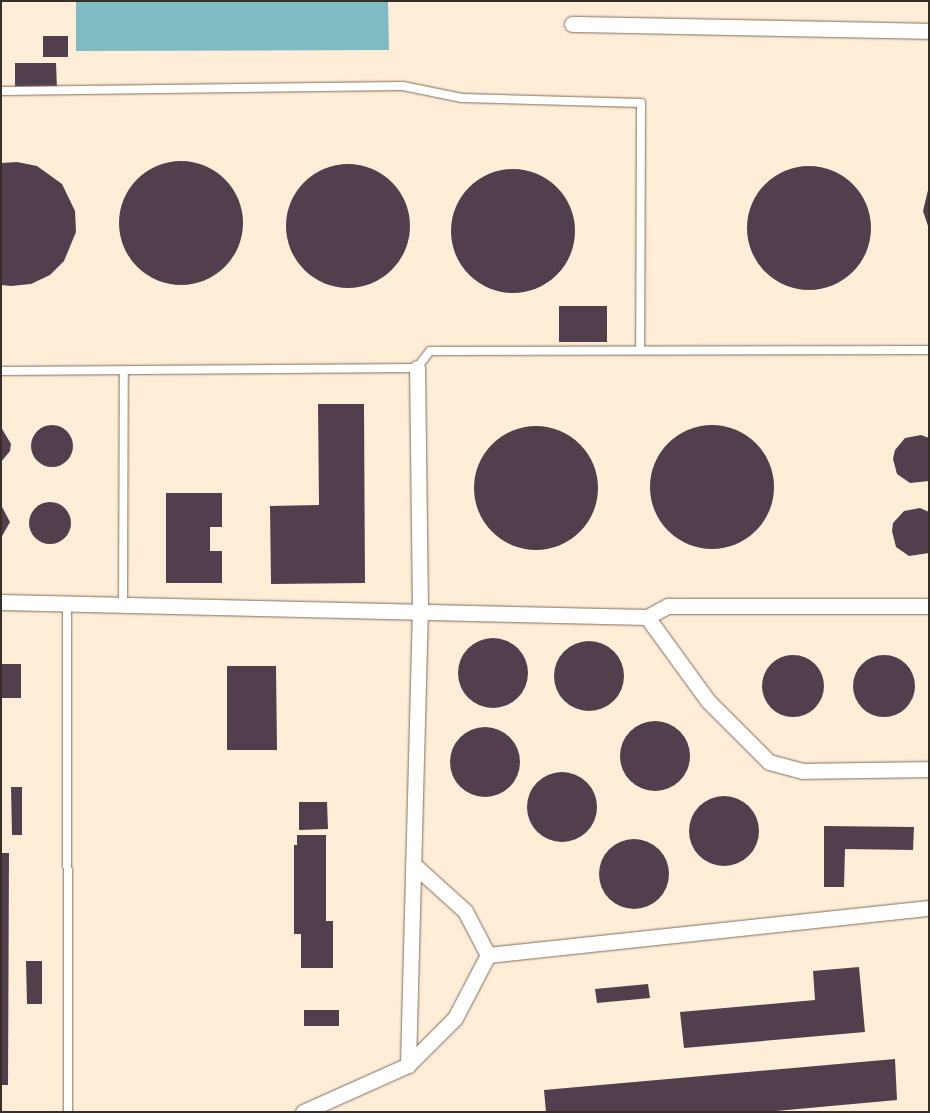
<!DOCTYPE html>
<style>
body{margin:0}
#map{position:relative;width:930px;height:1113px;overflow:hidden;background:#fdf6ee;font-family:"Alegreya Sans",sans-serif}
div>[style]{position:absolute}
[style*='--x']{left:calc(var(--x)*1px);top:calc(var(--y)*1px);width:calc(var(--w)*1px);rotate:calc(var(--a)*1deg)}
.built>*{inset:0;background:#ffedd8}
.water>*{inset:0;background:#7fbbc3}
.building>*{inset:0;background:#523f4d}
.round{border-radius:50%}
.roads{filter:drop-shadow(0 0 1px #7d6e5c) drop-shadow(0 0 1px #7d6e5c)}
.service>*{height:8px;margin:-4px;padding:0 4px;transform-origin:4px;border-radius:4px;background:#fff}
.minor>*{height:15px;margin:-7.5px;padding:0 7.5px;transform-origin:7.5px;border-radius:7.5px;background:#fff}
span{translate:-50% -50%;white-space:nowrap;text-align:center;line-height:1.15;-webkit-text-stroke:5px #fff;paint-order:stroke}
.frame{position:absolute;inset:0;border:2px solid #362f28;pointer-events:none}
</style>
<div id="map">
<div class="built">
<div style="clip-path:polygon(1px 1px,929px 1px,929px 1112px,1px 1112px)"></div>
</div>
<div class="water">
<div style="clip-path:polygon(76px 1px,388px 1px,389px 50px,76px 51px)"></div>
</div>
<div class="building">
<div style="clip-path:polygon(43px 36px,68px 36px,68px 57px,43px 57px)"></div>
<div style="clip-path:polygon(15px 63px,56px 63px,57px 89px,15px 90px)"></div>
<div class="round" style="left:119px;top:161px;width:124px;height:124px"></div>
<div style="clip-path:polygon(17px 162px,37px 166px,62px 184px,75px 211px,76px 232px,64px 261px,50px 275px,31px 284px,11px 286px,1px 285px,1px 163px)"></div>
<div class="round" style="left:286px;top:164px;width:124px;height:124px"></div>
<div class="round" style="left:747px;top:166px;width:124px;height:124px"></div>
<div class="round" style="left:451px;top:169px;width:124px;height:124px"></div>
<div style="clip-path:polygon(929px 186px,929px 229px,923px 211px)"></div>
<div style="clip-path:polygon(559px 306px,607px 306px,607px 342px,559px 342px)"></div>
<div style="clip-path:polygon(318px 404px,364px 404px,365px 583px,271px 584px,270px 506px,319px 505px)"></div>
<div class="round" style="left:650px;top:425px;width:124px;height:124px"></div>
<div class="round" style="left:31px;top:425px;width:42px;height:42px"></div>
<div class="round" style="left:474px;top:426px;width:124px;height:124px"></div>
<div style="clip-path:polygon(1px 427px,11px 444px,10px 451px,1px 462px)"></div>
<div style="clip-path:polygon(921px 435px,929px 438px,929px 481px,910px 483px,897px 474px,893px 459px,895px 450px,905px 438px)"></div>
<div style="clip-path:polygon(166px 493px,222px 493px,222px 527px,210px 527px,210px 551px,222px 551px,222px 583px,166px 583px)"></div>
<div class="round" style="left:29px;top:502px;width:42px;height:42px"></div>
<div style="clip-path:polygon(1px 505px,10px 522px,1px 538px)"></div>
<div style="clip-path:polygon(920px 508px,929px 512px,929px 553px,909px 556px,896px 547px,892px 531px,893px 523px,904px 511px)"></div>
<div class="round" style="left:458px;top:638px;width:70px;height:70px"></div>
<div class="round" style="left:554px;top:641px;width:70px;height:70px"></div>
<div class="round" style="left:762px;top:655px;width:62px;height:62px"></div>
<div class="round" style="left:853px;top:655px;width:62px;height:62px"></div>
<div style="clip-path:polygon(1px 664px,21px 664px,21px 698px,1px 698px)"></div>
<div style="clip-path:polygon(227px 666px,276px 666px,277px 750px,227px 750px)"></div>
<div class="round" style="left:620px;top:721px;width:70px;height:70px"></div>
<div class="round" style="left:450px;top:727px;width:70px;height:70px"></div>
<div class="round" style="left:527px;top:772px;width:70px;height:70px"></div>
<div style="clip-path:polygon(11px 787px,22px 787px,22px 835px,12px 835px)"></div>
<div class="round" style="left:689px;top:796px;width:70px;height:70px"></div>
<div style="clip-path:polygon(299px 802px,327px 802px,328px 829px,299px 830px)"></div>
<div style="clip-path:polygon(824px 826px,914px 827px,913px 850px,845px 849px,844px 887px,824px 887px)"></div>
<div style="clip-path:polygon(297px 835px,326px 835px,326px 921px,333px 921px,333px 968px,301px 968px,301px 934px,294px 934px,294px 845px,297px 845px)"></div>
<div class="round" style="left:599px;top:839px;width:70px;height:70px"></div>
<div style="clip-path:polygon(1px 853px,9px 853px,8px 1085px,1px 1085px)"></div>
<div style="clip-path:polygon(26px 961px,42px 961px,42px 1004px,27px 1004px)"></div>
<div style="clip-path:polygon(859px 967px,865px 1032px,684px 1048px,680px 1012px,815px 1000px,813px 971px)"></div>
<div style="clip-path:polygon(648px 984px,650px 998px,597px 1003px,595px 989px)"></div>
<div style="clip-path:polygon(304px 1010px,339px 1010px,339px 1026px,304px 1026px)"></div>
<div style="clip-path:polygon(895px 1059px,897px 1100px,765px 1112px,546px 1112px,544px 1090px)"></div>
</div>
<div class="roads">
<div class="service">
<div style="--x:1;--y:91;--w:402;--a:-0.7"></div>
<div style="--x:403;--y:86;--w:60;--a:11.5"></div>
<div style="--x:462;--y:98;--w:179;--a:1.6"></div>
<div style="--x:641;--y:103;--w:247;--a:90.2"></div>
<div style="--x:1;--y:371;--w:416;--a:-0.4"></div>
<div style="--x:417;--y:368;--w:21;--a:-53"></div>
<div style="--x:430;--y:351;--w:499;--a:-0.1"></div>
<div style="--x:67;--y:603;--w:509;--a:89.89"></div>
<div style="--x:123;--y:605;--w:234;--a:-89.8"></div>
</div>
<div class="minor">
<div style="--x:572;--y:24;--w:357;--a:1.1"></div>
<div style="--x:1;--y:602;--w:646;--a:1.33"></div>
<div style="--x:647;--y:617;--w:24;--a:-28"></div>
<div style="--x:668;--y:606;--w:261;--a:0"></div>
<div style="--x:647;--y:617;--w:104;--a:54"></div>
<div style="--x:708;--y:701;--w:86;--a:45"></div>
<div style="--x:769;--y:762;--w:35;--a:15"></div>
<div style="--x:803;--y:771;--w:126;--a:-0.9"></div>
<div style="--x:488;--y:955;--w:443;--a:-6.1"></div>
<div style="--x:408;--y:1065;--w:66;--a:-45"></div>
<div style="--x:455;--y:1018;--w:71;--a:-62.4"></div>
<div style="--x:488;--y:955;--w:50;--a:-117.6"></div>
<div style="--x:465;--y:911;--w:70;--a:-137.9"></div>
<div style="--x:303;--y:1112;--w:115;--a:-24.1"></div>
<div style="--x:408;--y:1065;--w:455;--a:-88.5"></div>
<div style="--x:420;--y:610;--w:242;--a:-90.7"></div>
</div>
</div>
<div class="frame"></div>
</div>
